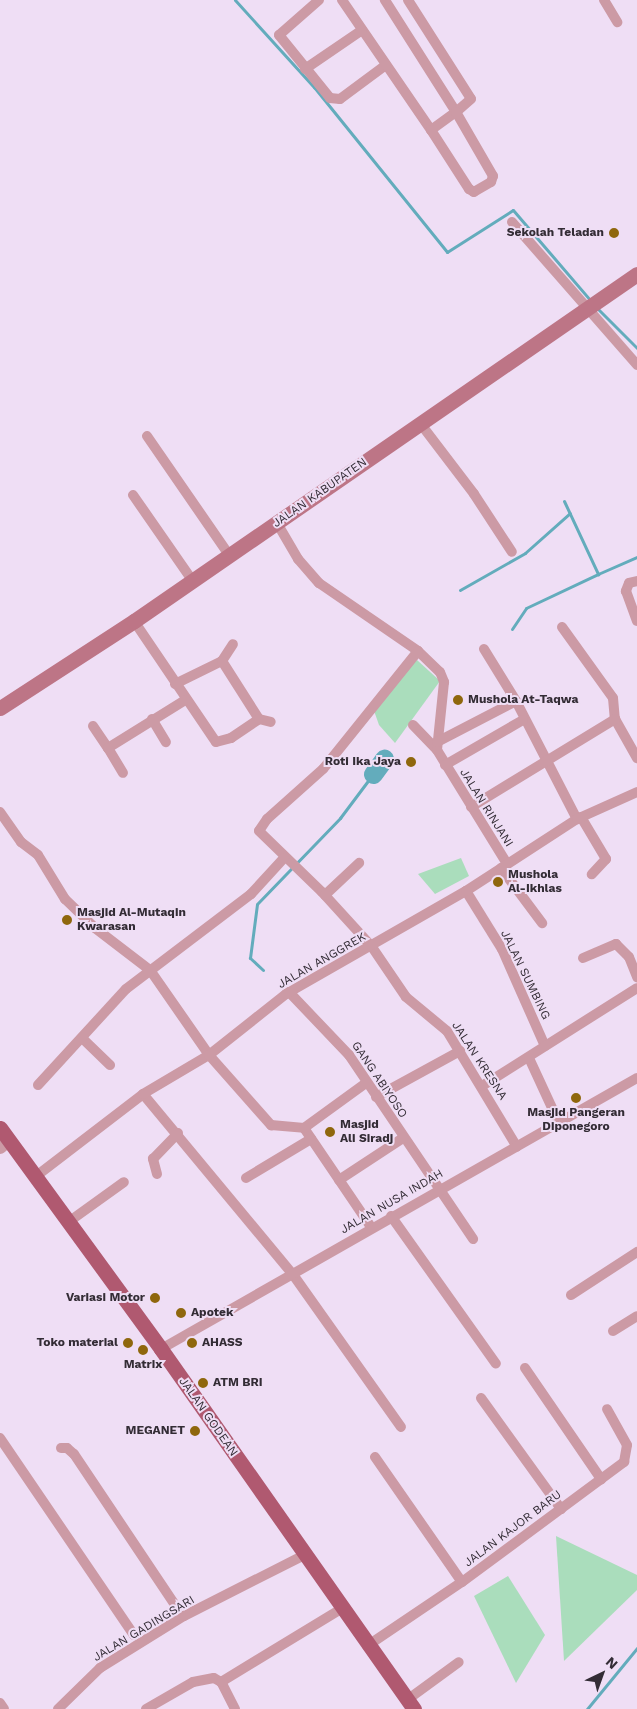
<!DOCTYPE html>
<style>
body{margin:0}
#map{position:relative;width:637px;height:1709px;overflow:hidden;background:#efdef5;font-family:"Work Sans",sans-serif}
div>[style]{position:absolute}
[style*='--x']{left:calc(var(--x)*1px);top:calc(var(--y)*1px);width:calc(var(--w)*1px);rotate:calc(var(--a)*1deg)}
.green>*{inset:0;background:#aaddbc}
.stream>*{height:3px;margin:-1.5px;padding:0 1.5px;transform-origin:1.5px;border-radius:1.5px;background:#63acbc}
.river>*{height:19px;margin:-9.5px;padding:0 9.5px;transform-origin:9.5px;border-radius:9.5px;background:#63acbc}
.minor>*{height:10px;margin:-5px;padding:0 5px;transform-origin:5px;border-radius:5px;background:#cc9aa5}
.tertiary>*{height:14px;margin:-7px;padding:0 7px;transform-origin:7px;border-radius:7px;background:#cc9aa5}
.secondary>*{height:15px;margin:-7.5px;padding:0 7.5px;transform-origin:7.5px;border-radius:7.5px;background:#bd7586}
.primary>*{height:15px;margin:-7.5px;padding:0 7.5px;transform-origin:7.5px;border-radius:7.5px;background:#b05970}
.dots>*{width:14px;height:14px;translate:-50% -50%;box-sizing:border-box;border:2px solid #efdef5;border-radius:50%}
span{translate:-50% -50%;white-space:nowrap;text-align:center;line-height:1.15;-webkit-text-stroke:4px #efdef5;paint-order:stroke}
.poi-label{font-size:12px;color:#332c35;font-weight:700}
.right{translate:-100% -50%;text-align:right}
.left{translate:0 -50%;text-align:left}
.street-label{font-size:12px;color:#332c35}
.north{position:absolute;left:577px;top:1649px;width:50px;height:50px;-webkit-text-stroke:4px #efdef5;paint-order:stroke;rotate:42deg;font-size:14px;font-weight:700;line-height:20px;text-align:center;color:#332c35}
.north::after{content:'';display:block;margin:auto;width:18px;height:22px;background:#332c35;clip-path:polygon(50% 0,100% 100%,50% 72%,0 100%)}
</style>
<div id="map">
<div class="green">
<div style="clip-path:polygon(417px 660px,440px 681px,395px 743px,379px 725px,372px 705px)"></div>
<div style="clip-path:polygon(461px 858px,469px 876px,435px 894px,418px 874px)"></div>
<div style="clip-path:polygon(556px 1536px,637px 1575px,637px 1590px,564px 1661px)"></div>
<div style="clip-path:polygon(508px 1576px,545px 1635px,516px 1683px,474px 1596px)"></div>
</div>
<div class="stream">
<div style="--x:235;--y:0;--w:118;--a:47.8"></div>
<div style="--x:314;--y:87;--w:212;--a:51.1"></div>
<div style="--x:447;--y:252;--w:78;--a:-32.5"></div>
<div style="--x:513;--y:210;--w:120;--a:49.4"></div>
<div style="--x:597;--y:308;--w:57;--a:45"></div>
<div style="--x:564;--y:501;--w:81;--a:65"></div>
<div style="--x:598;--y:574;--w:43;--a:-23.6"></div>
<div style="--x:460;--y:590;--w:75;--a:-29.6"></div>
<div style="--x:525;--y:553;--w:60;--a:-41.6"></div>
<div style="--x:512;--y:629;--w:25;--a:-56"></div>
<div style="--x:526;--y:608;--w:80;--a:-25.3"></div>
<div style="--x:263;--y:970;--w:18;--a:-137"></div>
<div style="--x:250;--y:958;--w:54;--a:-82.6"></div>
<div style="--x:257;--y:904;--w:120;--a:-46"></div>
<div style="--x:340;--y:818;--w:55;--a:-53.1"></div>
<div style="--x:587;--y:1709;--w:79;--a:-50.7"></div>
</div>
<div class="river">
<div style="--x:373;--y:774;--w:19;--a:-54"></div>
</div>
<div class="minor">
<div style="--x:319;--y:0;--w:53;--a:138.8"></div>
<div style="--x:279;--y:35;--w:81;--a:51"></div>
<div style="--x:330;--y:98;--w:10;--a:6"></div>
<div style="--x:340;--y:99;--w:57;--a:-36.5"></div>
<div style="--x:342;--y:0;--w:158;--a:55.6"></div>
<div style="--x:431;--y:130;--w:31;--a:-36"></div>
<div style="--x:456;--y:112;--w:133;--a:-122.4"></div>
<div style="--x:408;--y:0;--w:117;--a:57.5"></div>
<div style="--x:471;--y:99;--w:20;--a:139"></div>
<div style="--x:456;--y:112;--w:74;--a:60"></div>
<div style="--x:493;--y:176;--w:6;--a:108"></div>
<div style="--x:491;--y:182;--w:20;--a:150"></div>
<div style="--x:474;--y:192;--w:6;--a:-149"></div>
<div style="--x:469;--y:189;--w:70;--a:-122.8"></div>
<div style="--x:604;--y:0;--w:26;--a:59"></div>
<div style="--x:305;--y:69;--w:69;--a:-34.4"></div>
<div style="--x:512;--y:222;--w:190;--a:48.8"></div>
<div style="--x:420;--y:423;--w:89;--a:52.7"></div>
<div style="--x:474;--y:494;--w:69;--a:56.8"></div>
<div style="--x:147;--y:436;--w:145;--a:55.4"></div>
<div style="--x:133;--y:495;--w:103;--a:55.2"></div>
<div style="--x:277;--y:523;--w:42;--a:59.7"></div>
<div style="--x:298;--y:559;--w:32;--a:49"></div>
<div style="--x:319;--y:583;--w:120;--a:34.5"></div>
<div style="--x:418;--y:651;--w:30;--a:44"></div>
<div style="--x:440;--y:672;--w:11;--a:68"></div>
<div style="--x:444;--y:682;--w:68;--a:95.9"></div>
<div style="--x:637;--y:581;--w:8;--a:166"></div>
<div style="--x:629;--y:583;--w:9;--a:111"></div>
<div style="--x:626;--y:591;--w:32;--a:70"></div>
<div style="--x:134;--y:621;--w:146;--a:55.9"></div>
<div style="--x:216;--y:742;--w:16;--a:-15"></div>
<div style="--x:231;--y:738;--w:34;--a:-34"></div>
<div style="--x:562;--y:627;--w:87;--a:54.3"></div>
<div style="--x:613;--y:698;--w:21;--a:85"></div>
<div style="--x:615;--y:719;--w:45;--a:60.6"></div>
<div style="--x:484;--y:649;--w:61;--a:58.4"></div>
<div style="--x:516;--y:701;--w:133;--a:62.7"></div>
<div style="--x:418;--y:651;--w:151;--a:128.8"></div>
<div style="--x:323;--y:769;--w:75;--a:138.2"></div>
<div style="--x:267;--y:819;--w:14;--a:124"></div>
<div style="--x:259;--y:831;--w:88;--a:44.1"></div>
<div style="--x:322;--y:892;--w:74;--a:47.7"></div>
<div style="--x:372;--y:947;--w:60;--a:55.8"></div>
<div style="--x:406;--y:997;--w:53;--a:39.7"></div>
<div style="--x:447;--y:1031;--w:135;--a:58.9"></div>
<div style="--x:222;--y:661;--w:20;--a:-57"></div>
<div style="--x:175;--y:684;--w:52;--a:-26.1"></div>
<div style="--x:222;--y:661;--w:69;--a:57.5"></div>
<div style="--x:259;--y:719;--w:12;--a:14"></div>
<div style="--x:152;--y:719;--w:27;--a:59"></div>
<div style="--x:413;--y:725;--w:35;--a:46"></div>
<div style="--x:437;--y:750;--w:134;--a:58.4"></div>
<div style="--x:93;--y:726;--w:27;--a:56"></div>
<div style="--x:108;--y:748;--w:91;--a:-31.9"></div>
<div style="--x:437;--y:742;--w:89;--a:-27.4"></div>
<div style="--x:108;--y:748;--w:29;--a:59"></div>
<div style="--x:445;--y:765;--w:90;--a:-30"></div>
<div style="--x:471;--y:807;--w:169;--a:-31.4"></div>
<div style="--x:0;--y:812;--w:37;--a:55"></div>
<div style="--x:21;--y:842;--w:21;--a:37"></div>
<div style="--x:38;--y:855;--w:52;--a:58.5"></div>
<div style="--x:65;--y:899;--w:42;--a:44"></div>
<div style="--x:95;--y:928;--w:69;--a:37.4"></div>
<div style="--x:150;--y:970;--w:103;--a:55.2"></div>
<div style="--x:209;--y:1055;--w:94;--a:48.5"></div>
<div style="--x:271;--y:1125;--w:33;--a:5"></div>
<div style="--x:304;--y:1128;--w:120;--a:55.9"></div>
<div style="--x:581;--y:817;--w:49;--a:59.2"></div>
<div style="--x:606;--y:859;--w:21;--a:133"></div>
<div style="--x:501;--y:868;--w:69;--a:53.3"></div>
<div style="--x:466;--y:891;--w:68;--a:58.2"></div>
<div style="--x:502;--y:949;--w:106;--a:66.1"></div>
<div style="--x:325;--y:895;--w:47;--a:-43.3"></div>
<div style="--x:583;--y:958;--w:36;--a:-23"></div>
<div style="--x:616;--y:944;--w:18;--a:45"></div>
<div style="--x:629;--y:957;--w:22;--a:68"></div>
<div style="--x:289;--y:992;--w:87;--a:46.4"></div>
<div style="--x:349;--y:1055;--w:222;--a:56"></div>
<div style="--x:82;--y:1038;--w:39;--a:44"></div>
<div style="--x:529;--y:1058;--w:72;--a:65.2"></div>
<div style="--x:38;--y:1085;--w:130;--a:-47.5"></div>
<div style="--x:126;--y:989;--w:157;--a:-37.2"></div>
<div style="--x:251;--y:894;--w:49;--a:-47.5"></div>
<div style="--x:482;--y:1086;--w:183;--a:-32.3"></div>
<div style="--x:143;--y:1094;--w:236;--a:50.3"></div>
<div style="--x:294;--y:1276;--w:185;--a:54.7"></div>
<div style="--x:376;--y:1097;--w:96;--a:-28.7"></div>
<div style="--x:304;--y:1128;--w:77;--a:-36"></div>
<div style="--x:157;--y:1174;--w:16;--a:-105"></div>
<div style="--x:153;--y:1159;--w:36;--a:-46"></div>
<div style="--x:35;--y:1177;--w:136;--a:-37.5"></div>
<div style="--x:143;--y:1094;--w:77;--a:-30.6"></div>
<div style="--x:209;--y:1055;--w:98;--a:-38.4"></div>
<div style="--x:286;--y:994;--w:207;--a:-29.8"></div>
<div style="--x:466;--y:891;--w:132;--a:-33"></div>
<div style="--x:577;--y:819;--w:66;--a:-24.2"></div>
<div style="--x:246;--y:1178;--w:76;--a:-31"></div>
<div style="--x:339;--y:1180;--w:77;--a:-33.3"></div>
<div style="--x:391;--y:1216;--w:181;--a:54.6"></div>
<div style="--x:67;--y:1223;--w:70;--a:-35.7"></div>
<div style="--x:571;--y:1295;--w:79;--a:-33.1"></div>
<div style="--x:613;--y:1331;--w:28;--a:-32"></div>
<div style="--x:161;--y:1349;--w:548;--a:-29.65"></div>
<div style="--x:525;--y:1368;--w:135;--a:55.6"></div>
<div style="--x:481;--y:1398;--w:137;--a:54.2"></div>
<div style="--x:0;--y:1438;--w:238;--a:55.8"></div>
<div style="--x:61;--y:1448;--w:6;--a:0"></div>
<div style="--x:67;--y:1448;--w:9;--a:41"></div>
<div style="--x:74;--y:1454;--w:185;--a:56.2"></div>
<div style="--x:375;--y:1457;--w:152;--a:55.2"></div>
<div style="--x:367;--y:1646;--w:115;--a:-34"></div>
<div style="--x:462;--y:1582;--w:202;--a:-36.5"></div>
<div style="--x:624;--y:1462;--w:17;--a:-80"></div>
<div style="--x:627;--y:1445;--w:41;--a:-119.1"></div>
<div style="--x:407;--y:1700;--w:64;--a:-36.2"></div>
<div style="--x:0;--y:1703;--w:7;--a:56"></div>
<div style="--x:58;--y:1709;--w:59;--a:-44.3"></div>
<div style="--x:100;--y:1668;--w:99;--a:-31.8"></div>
<div style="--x:184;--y:1616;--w:135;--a:-26.9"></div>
<div style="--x:146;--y:1709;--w:54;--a:-29.9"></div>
<div style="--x:193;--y:1682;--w:21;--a:-11"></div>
<div style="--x:214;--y:1678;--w:8;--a:30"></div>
<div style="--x:235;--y:1709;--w:30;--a:-117"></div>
<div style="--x:221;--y:1682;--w:140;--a:-31.3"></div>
</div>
<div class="tertiary">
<div style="--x:0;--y:1147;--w:11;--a:-41"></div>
</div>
<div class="secondary">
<div style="--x:0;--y:708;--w:160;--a:-33"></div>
<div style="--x:134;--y:621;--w:611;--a:-34.6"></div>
</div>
<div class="primary">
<div style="--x:0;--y:1128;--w:273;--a:53.9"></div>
<div style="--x:161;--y:1349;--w:440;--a:54.9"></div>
</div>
<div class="dots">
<div style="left:614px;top:233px;background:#8f670d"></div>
<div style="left:458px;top:700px;background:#8f670d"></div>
<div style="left:411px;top:762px;background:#8f670d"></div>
<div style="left:498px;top:882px;background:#8f670d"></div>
<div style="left:67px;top:920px;background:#8f670d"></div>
<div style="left:576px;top:1098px;background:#8f670d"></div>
<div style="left:330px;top:1132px;background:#8f670d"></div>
<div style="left:155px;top:1298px;background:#8f670d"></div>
<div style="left:181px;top:1313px;background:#8f670d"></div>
<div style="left:128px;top:1343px;background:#8f670d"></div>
<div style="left:192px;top:1343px;background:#8f670d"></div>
<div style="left:143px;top:1350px;background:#8f670d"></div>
<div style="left:203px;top:1383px;background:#8f670d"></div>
<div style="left:195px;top:1431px;background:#8f670d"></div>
</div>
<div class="poi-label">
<span class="right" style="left:604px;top:233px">Sekolah Teladan</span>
<span class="left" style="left:468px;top:700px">Mushola At-Taqwa</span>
<span class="right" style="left:401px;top:762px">Roti Ika Jaya</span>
<span class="left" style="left:508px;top:882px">Mushola<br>Al-Ikhlas</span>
<span class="left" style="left:77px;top:920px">Masjid Al-Mutaqin<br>Kwarasan</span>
<span style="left:576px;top:1120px">Masjid Pangeran<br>Diponegoro</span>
<span class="left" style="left:340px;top:1132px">Masjid<br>Ali Siradj</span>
<span class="right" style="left:145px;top:1298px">Variasi Motor</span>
<span class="left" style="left:191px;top:1313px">Apotek</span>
<span class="right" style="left:118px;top:1343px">Toko material</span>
<span class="left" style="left:202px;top:1343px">AHASS</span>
<span style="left:143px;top:1365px">Matrix</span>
<span class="left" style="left:213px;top:1383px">ATM BRI</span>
<span class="right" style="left:185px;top:1431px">MEGANET</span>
</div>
<div class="street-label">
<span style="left:320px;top:493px;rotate:-35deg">JALAN KABUPATEN</span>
<span style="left:486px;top:808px;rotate:58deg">JALAN RINJANI</span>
<span style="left:322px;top:961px;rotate:-30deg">JALAN ANGGREK</span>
<span style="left:525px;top:975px;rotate:64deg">JALAN SUMBING</span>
<span style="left:479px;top:1061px;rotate:57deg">JALAN KRESNA</span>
<span style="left:379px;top:1080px;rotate:56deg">GANG ABIYOSO</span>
<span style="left:392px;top:1202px;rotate:-30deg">JALAN NUSA INDAH</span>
<span style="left:208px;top:1417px;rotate:55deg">JALAN GODEAN</span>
<span style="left:513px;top:1529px;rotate:-37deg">JALAN KAJOR BARU</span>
<span style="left:144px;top:1629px;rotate:-31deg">JALAN GADINGSARI</span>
</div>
<div class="north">N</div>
</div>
